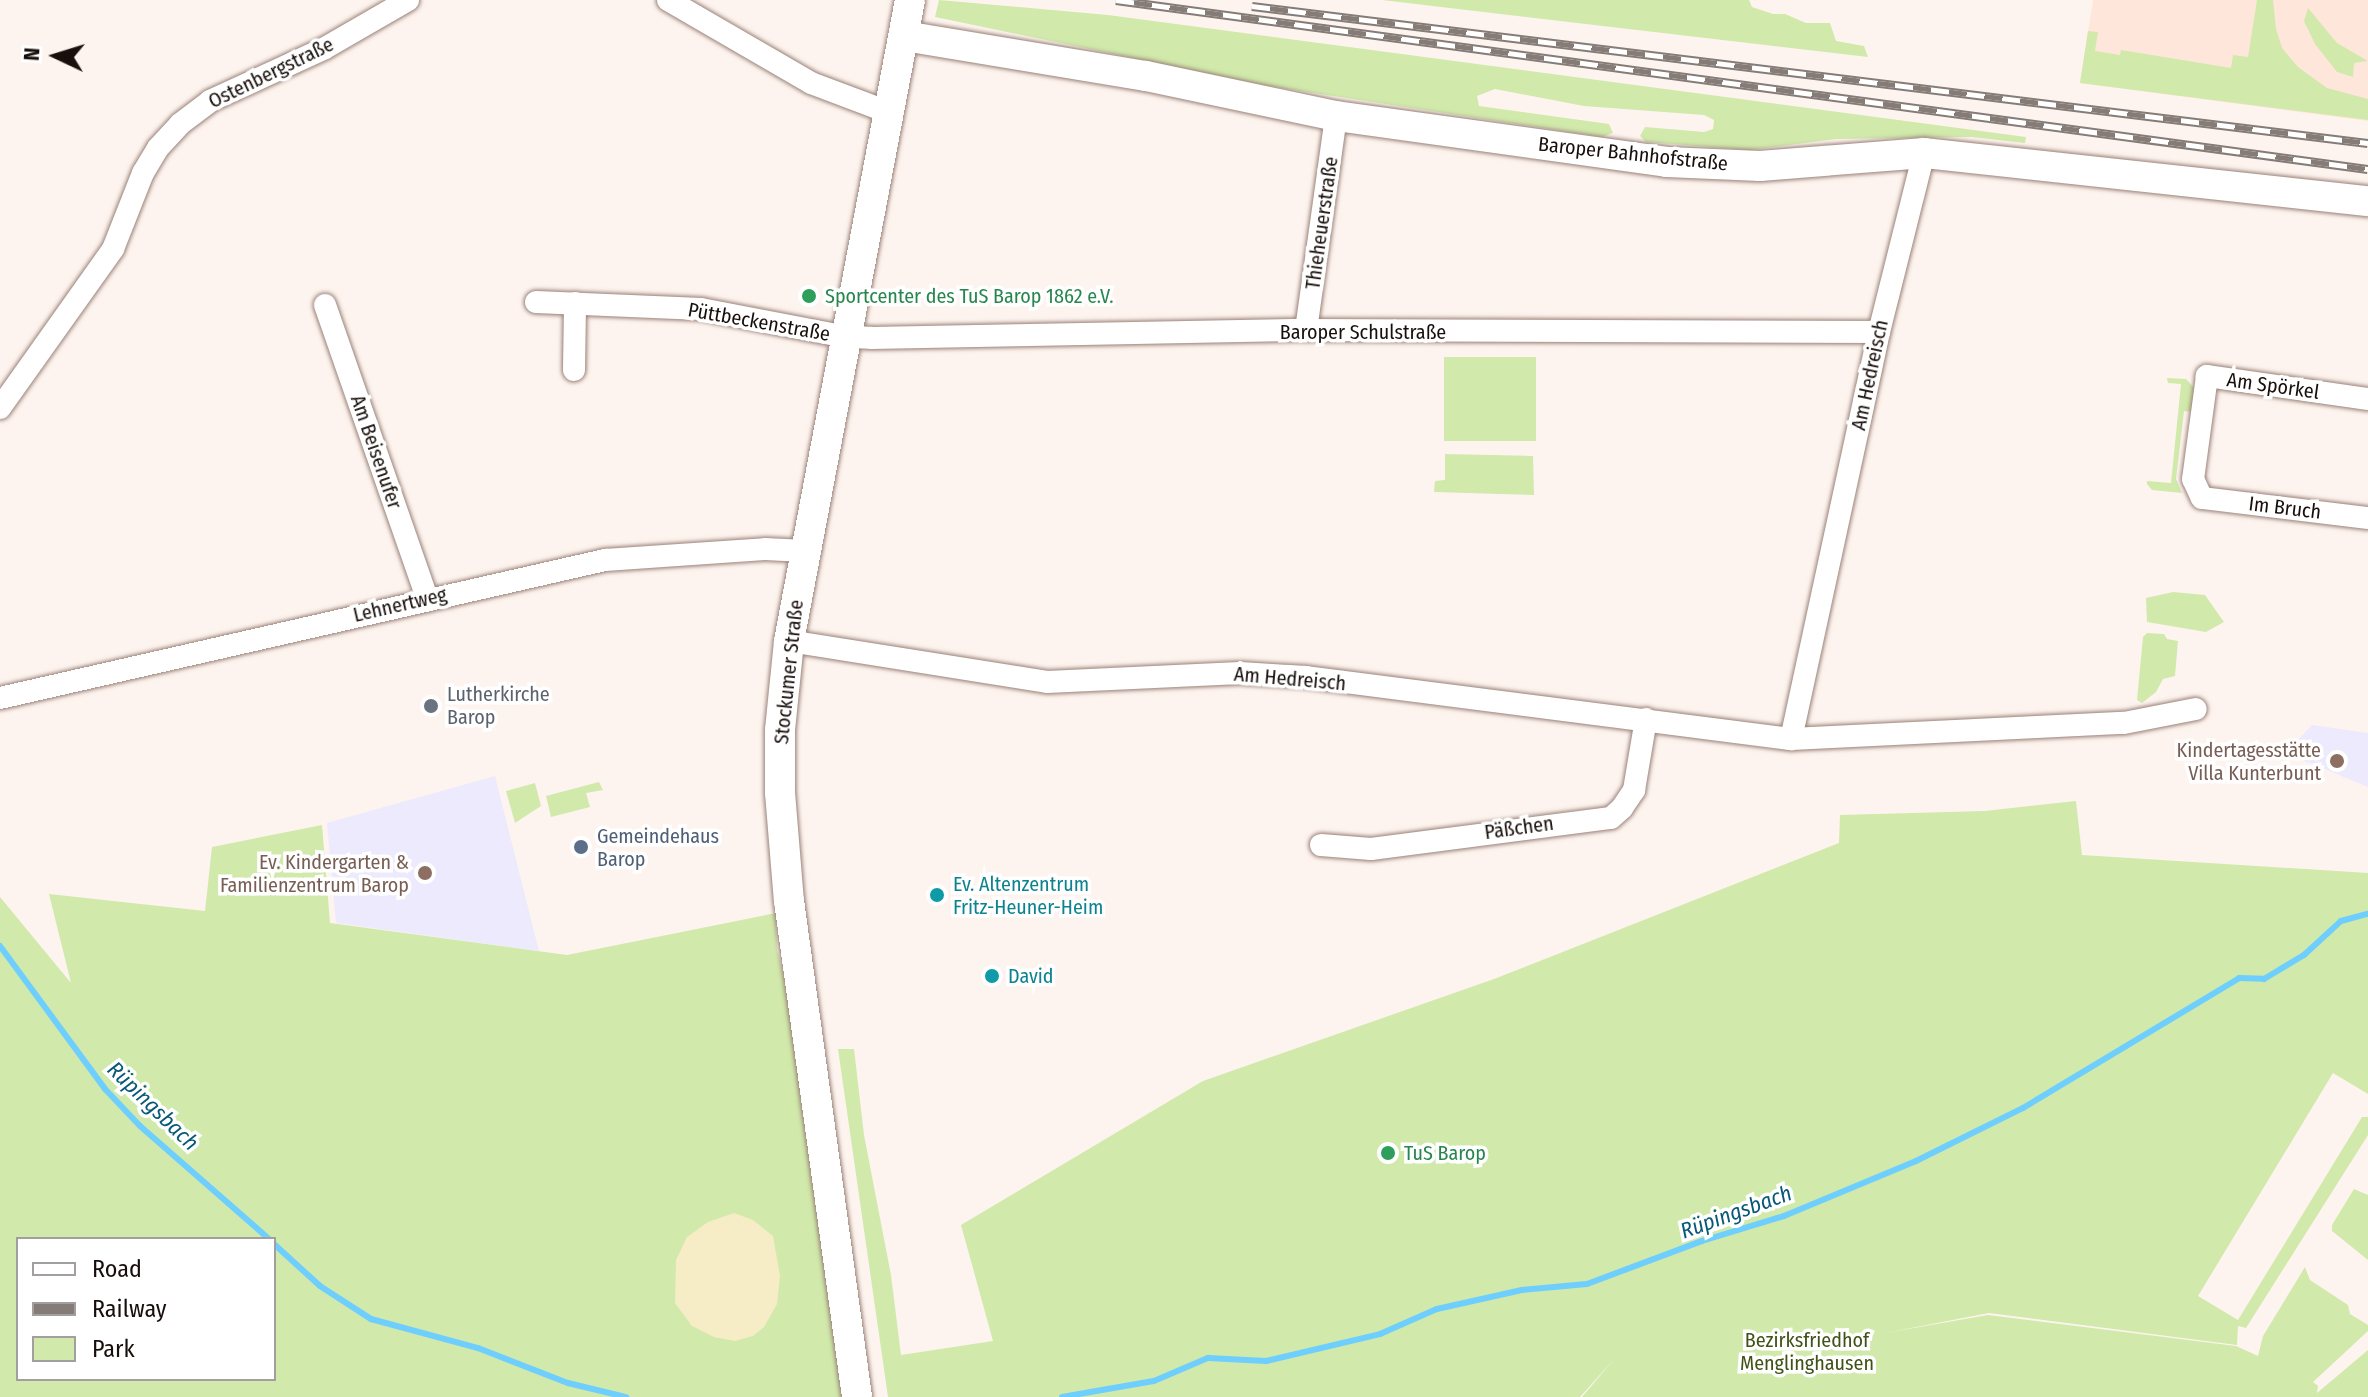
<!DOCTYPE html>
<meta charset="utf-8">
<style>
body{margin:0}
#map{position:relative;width:2368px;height:1397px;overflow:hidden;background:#fef4ef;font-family:"Fira Sans Condensed",sans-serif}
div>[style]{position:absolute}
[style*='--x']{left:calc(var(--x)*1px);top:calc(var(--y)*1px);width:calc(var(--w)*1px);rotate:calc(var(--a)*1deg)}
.commercial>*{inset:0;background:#fee7da}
.education>*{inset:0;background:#eceafc}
.green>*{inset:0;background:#d1e9ab}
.sand>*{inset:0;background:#f6edc7}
.stream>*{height:6px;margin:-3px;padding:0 3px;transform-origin:3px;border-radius:3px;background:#6ecefe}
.roads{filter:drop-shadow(0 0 2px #998278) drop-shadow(0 0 2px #998278)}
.street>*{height:22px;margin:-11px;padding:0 11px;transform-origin:11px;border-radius:11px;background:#fff}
.secondary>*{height:30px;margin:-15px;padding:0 15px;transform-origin:15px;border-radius:15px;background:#fff}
.rail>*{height:9px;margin-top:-4.5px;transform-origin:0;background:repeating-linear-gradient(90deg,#fff 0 18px,#857c78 0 36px);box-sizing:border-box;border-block:2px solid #857c78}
.dots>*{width:22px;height:22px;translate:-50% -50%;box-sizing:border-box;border:4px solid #fff;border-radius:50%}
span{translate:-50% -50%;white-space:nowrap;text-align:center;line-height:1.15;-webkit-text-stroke:7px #fff;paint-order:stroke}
.street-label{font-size:20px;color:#180f0c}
.leisure-label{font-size:20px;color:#27864d}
.left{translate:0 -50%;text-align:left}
.worship-label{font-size:20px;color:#5b616d}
.education-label{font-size:20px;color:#785e54}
.right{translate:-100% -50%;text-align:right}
.service-label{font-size:20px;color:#4e5e75}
.culture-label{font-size:20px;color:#0d838f}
.park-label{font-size:20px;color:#405217}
.water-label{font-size:22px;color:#085878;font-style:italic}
.legend{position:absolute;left:16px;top:1237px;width:260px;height:144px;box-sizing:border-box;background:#fff;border:2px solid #a39f9e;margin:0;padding:10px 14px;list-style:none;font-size:24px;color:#180f0c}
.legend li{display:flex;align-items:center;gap:16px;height:40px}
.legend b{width:40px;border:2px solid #a39f9e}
.north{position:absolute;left:16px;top:16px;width:80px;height:80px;-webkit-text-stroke:6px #fff;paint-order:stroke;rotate:274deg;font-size:22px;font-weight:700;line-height:32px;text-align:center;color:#180f0c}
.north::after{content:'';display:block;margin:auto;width:28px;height:36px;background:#180f0c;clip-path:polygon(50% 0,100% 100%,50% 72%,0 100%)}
</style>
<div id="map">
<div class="commercial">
<div style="clip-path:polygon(2093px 0,2368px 0,2368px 121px,2080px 83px)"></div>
</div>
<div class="education">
<div style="clip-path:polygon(2312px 725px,2368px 733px,2368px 787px,2286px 753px)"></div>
<div style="clip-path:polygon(495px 776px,539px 951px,336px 923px,327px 823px)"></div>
</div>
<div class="green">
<div style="clip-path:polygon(939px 0,1108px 15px,2026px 137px,2025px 143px,1972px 137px,1836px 139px,1750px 150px,1646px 142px,1640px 136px,1645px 127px,1704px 132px,1713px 129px,1714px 120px,1704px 115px,1584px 106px,1495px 89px,1477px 96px,1479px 106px,1609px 124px,1613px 133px,1602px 137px,1268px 86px,935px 17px)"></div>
<div style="clip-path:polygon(1382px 0,1749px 0,1752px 7px,1773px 14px,1785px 14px,1806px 23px,1830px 23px,1836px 41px,1864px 46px,1868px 57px)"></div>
<div style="clip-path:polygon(2257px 0,2273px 0,2276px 29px,2282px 48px,2298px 67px,2327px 88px,2368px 99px,2368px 120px,2080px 83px,2088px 31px,2098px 32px,2095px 51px,2120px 55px,2121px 50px,2231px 68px,2233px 55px,2248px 57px)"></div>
<div style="clip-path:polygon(2308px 8px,2337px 43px,2368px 61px,2354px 63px,2353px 77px,2337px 72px,2315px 44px,2304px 21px)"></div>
<div style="clip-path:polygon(1444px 357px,1536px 357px,1536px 441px,1444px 441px)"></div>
<div style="clip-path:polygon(2167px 378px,2186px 379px,2195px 389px,2192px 412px,2184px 411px,2176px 479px,2182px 493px,2152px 490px,2147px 484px,2147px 481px,2171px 483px,2181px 384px,2168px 383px)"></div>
<div style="clip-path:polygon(1445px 454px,1533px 456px,1534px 495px,1434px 492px,1435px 481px,1445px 480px)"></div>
<div style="clip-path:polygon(2173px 592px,2205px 595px,2224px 622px,2206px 632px,2147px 622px,2146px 598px)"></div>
<div style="clip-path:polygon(2147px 633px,2164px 634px,2167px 639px,2178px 641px,2175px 676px,2163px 679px,2156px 692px,2142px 703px,2137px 700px,2143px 637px)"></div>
<div style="clip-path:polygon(599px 782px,603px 790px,586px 793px,590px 807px,551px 817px,546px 796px)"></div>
<div style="clip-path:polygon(535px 783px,541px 806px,515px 823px,506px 791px)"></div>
<div style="clip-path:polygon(2076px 801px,2082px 855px,2368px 873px,2368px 1094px,2333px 1073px,2198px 1296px,2238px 1320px,2362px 1117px,2368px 1117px,2368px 1135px,2246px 1328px,2238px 1326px,2237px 1345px,1989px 1313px,1885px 1333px,1988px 1315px,2236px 1346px,2258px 1356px,2263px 1336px,2305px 1267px,2310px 1280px,2348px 1305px,2350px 1314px,2368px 1325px,2368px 1331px,2313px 1382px,2318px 1386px,2317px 1393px,2368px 1350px,2368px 1397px,1582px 1397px,1615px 1358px,1580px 1397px,888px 1397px,838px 1049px,854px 1049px,864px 1135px,891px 1275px,901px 1355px,993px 1341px,961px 1225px,1203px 1081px,1494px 979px,1839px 843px,1840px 815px,1985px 811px)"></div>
<div style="clip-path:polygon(evenodd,322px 825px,330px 923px,567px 955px,776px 913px,777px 950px,792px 1007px,842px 1397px,0 1397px,0 897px,71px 983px,49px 894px,205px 911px,212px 847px,322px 825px,18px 1239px,274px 1239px,274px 1379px,18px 1379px,18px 1239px)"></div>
<div style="clip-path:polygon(2354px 1189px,2368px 1195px,2368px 1260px,2332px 1231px,2332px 1225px)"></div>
</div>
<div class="sand">
<div style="clip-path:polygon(734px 1213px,753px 1220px,773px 1236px,780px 1276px,777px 1304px,764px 1327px,753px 1336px,735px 1341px,714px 1337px,692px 1326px,675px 1303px,676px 1260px,687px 1237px,708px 1222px)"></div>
</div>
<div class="stream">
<div style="--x:0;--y:946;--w:177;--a:53.7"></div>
<div style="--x:105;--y:1089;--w:51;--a:46.6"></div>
<div style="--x:140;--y:1126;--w:171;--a:41.2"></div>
<div style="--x:274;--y:1244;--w:62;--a:42.4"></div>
<div style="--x:320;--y:1286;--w:61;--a:32.9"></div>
<div style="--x:371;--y:1319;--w:111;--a:15.2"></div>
<div style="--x:478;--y:1348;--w:97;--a:21.3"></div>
<div style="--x:568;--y:1383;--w:60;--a:13.6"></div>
<div style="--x:1062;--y:1397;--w:93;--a:-9.9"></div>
<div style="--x:1154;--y:1381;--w:59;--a:-23.1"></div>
<div style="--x:1208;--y:1358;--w:58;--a:3"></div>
<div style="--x:1266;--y:1361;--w:117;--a:-13.3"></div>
<div style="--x:1380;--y:1334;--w:62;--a:-23.7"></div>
<div style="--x:1437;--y:1309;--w:87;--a:-12.6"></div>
<div style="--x:1522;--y:1290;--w:65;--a:-5.3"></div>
<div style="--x:1587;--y:1284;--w:123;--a:-20.5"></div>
<div style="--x:1702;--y:1241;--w:86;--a:-17"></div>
<div style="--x:1784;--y:1216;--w:143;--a:-22.6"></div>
<div style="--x:1916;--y:1161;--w:119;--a:-26.4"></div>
<div style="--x:2023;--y:1108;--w:252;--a:-31"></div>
<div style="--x:2239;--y:978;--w:25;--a:2"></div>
<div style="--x:2264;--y:979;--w:47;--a:-31"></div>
<div style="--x:2304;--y:955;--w:50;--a:-42.6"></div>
<div style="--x:2341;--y:921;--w:28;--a:-15"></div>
</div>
<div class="roads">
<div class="street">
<div style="--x:668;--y:0;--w:165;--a:30.1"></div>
<div style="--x:811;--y:83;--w:82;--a:20.6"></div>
<div style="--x:536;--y:302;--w:165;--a:2.4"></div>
<div style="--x:701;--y:309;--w:149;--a:10.9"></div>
<div style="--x:847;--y:337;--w:24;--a:2"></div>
<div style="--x:871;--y:338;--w:435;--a:-1.1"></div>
<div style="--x:1306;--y:330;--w:573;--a:0.2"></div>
<div style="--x:325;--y:305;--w:310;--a:70.8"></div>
<div style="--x:1306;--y:330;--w:216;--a:-82"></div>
<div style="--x:574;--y:370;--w:67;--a:-89.1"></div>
<div style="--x:2368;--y:399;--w:163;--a:-171.9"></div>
<div style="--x:2207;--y:376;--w:104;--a:97.7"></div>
<div style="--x:2193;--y:479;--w:21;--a:65"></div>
<div style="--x:2202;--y:498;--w:167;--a:6.9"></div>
<div style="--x:0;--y:408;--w:195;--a:-54.6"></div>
<div style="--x:113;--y:249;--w:82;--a:-68.5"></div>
<div style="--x:143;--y:173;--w:29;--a:-59"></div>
<div style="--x:158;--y:148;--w:33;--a:-47"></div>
<div style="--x:180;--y:124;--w:38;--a:-37"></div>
<div style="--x:210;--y:101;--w:127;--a:-24.7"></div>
<div style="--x:325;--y:48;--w:96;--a:-30"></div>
<div style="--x:789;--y:641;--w:261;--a:9"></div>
<div style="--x:1047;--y:682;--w:193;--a:-2.7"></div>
<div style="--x:1240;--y:673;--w:66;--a:3.5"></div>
<div style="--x:1306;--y:677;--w:489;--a:7.3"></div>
<div style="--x:1791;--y:739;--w:333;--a:-2.8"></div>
<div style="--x:2124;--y:723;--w:73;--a:-11"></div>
<div style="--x:0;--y:698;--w:621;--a:-12.85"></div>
<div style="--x:605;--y:560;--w:160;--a:-3.9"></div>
<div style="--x:765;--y:549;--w:40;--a:2.9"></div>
<div style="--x:1791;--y:739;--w:416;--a:-77.8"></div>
<div style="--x:1879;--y:332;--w:185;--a:-75.9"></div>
<div style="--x:1321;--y:845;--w:50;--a:4.6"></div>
<div style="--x:1371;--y:849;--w:242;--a:-7.4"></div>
<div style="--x:1611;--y:818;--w:15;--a:-42"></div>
<div style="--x:1622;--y:808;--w:22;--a:-56"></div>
<div style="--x:1634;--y:790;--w:72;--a:-80.4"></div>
</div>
<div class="secondary">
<div style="--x:904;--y:36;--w:245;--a:9.4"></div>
<div style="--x:1146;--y:76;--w:194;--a:11.9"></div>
<div style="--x:1336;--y:116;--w:334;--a:7.9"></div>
<div style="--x:1667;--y:162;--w:93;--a:2.5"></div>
<div style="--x:1760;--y:166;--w:165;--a:-4.5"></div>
<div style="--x:1924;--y:153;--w:447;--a:6.2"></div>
<div style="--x:857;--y:1397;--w:500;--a:-97.8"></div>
<div style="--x:789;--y:902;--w:109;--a:-94.7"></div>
<div style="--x:780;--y:793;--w:63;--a:-90"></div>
<div style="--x:780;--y:730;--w:89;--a:-84.2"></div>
<div style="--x:789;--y:641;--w:652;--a:-79.31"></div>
</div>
</div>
<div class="rail">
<div style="--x:1116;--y:0;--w:1263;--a:7.69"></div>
<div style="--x:1252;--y:6;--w:1124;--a:7"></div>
</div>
<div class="dots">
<div style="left:809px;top:296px;background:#2e9e5b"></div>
<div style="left:431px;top:706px;background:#6b7280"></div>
<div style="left:2337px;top:761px;background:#8d6e63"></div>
<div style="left:581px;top:847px;background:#5c6f8a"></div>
<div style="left:425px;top:873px;background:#8d6e63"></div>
<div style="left:937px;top:895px;background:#0f9aa8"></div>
<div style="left:992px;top:976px;background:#0f9aa8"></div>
<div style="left:1388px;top:1153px;background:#2e9e5b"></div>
</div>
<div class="street-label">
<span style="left:271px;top:73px;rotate:-26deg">Ostenbergstraße</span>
<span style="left:1633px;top:154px;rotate:6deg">Baroper Bahnhofstraße</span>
<span style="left:1322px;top:223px;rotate:-82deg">Thieheuerstraße</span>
<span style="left:759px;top:322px;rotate:10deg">Püttbeckenstraße</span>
<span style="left:1363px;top:332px">Baroper Schulstraße</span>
<span style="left:1870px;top:375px;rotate:-78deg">Am Hedreisch</span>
<span style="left:2273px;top:386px;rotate:8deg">Am Spörkel</span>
<span style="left:376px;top:452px;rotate:71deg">Am Beisenufer</span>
<span style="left:2285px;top:508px;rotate:7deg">Im Bruch</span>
<span style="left:400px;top:605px;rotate:-13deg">Lehnertweg</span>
<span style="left:789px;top:672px;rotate:-84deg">Stockumer Straße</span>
<span style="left:1290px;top:679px;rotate:5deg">Am Hedreisch</span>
<span style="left:1519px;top:828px;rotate:-8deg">Päßchen</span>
</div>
<div class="leisure-label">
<span class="left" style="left:825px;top:296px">Sportcenter des TuS Barop 1862 e.V.</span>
<span class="left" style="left:1404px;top:1153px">TuS Barop</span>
</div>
<div class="worship-label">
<span class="left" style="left:447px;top:706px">Lutherkirche<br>Barop</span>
</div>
<div class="education-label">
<span class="right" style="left:2321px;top:762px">Kindertagesstätte<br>Villa Kunterbunt</span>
<span class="right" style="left:409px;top:874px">Ev. Kindergarten &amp;<br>Familienzentrum Barop</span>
</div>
<div class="service-label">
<span class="left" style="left:597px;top:848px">Gemeindehaus<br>Barop</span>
</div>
<div class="culture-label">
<span class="left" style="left:953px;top:896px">Ev. Altenzentrum<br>Fritz-Heuner-Heim</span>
<span class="left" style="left:1008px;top:976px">David</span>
</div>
<div class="park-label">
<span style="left:1807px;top:1352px">Bezirksfriedhof<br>Menglinghausen</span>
</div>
<div class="water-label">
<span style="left:153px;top:1106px;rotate:44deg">Rüpingsbach</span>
<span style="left:1736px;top:1212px;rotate:-20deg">Rüpingsbach</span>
</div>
<ul class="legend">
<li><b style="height:10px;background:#fff"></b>Road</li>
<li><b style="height:10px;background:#857c78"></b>Railway</li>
<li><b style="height:22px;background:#d1e9ab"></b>Park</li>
</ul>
<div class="north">N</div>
</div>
